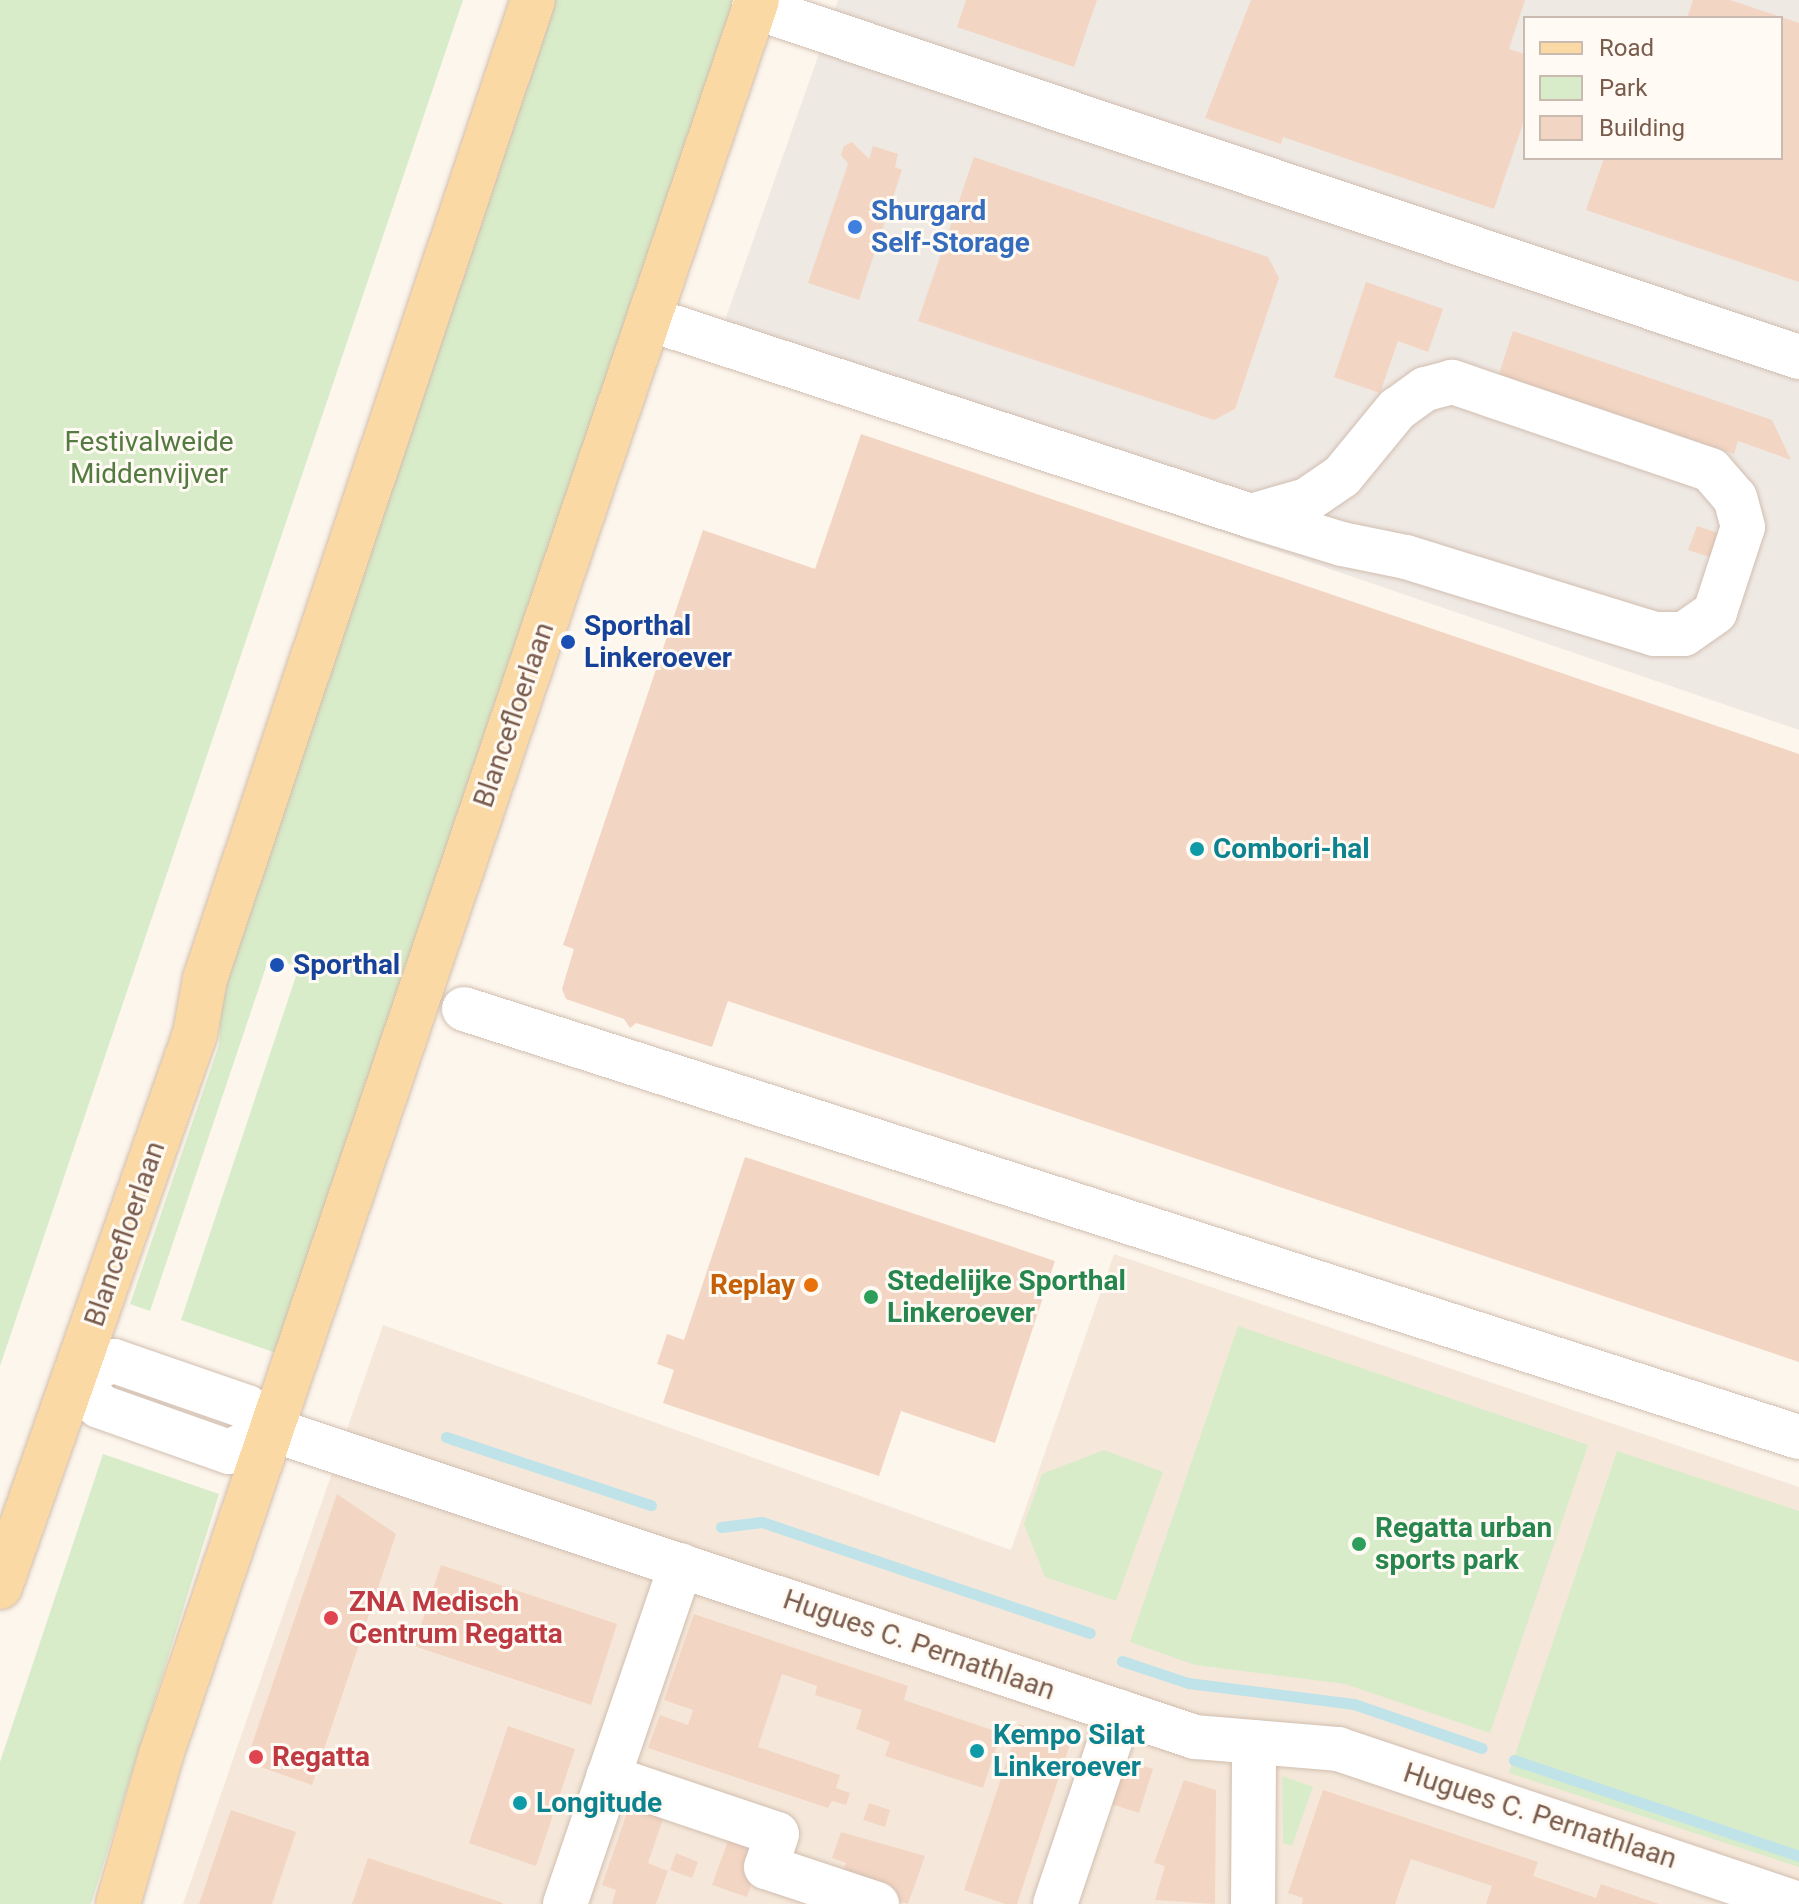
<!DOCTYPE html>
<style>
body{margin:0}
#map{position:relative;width:1799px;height:1904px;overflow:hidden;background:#fdf6ec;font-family:Roboto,sans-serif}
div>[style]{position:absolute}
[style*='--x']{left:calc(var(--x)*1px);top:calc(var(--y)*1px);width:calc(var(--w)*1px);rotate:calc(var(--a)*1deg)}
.residential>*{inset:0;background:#f5e8da}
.industrial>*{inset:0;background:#efe9e4}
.green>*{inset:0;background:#d8ecc9}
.stream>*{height:11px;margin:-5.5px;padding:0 5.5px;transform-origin:5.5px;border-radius:5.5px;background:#bfe3e8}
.building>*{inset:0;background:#f3d5c3}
.roads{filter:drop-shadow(0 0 2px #d1beb0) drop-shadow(0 0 2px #d1beb0)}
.minor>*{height:44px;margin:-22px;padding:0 22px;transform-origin:22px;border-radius:22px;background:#fff}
.major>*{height:44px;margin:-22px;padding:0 22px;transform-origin:22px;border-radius:22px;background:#fbd9a5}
.dots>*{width:22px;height:22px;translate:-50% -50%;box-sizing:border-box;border:4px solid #fffaf3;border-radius:50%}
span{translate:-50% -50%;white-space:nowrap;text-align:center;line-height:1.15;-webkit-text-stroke:6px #fffaf3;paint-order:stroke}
.shop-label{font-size:28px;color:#366cbe;font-weight:700}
.left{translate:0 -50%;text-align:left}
.park-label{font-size:28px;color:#537a41}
.transit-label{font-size:28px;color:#164399;font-weight:700}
.street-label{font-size:28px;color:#7a5c4d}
.culture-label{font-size:28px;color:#0d838f;font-weight:700}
.leisure-label{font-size:28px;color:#27864d;font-weight:700}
.food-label{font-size:28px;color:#c56008;font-weight:700}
.right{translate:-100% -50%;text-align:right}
.health-label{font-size:28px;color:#be3a42;font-weight:700}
.legend{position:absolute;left:1523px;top:16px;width:260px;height:144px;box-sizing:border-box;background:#fffaf3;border:2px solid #cabbb1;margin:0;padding:10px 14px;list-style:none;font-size:24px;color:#7a5c4d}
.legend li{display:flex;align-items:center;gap:16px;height:40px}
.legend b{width:40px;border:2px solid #cabbb1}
</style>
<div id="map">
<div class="residential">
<div style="clip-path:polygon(1114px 1254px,1799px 1487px,1799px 1904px,183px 1904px,383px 1325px,1011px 1550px)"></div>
</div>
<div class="industrial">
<div style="clip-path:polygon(evenodd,838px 0,1799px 0,1799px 730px,712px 357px,838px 0,1525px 18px,1781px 18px,1781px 158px,1525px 158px,1525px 18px)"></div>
</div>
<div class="green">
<div style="clip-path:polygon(0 0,463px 0,0 1366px)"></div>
<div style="clip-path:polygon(553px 0,735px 0,279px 1354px,181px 1320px,299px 967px,269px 958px,150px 1311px,130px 1304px,219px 1045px,222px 984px)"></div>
<div style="clip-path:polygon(1238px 1326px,1588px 1445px,1490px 1733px,1345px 1684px,1195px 1665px,1130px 1642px)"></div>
<div style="clip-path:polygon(1104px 1450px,1163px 1472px,1116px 1601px,1045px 1577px,1024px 1524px,1042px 1474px)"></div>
<div style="clip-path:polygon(1617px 1451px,1799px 1511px,1799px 1867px,1509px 1773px)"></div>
<div style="clip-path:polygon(103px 1454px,219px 1494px,91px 1904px,0 1904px,0 1762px)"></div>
<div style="clip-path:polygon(1282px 1776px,1313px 1787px,1292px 1846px,1283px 1843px)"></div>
</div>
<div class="stream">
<div style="--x:446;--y:1437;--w:216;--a:18.4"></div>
<div style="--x:721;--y:1527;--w:41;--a:-7"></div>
<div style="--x:762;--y:1522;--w:346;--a:18.7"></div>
<div style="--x:1122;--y:1661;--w:70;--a:18.4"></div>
<div style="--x:1188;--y:1683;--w:167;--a:7.2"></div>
<div style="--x:1354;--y:1704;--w:135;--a:19"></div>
<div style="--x:1514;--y:1760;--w:301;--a:18.6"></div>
</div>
<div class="building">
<div style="clip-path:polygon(966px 0,1097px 0,1074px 67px,957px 27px)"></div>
<div style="clip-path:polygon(1251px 0,1525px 0,1509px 49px,1525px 54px,1525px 118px,1494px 209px,1283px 137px,1281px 144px,1205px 118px)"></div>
<div style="clip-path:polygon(1693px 0,1730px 0,1799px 23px,1799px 282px,1586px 210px,1604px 158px,1781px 158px,1781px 18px,1687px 18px)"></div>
<div style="clip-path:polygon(852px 142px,869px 159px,873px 146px,898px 154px,895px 167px,902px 170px,859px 300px,808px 283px,848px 164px,841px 155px,844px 146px)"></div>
<div style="clip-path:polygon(974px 157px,1268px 257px,1279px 278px,1235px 409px,1214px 420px,918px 321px)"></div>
<div style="clip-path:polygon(1366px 282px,1443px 309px,1428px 352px,1398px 341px,1380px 393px,1334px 377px)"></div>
<div style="clip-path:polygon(1513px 331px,1772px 420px,1791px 460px,1738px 441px,1734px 454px,1499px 374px)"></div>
<div style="clip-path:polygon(861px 434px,1799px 754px,1799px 1362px,728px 1001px,712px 1047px,636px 1023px,630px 1028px,624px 1019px,566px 999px,562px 989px,574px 949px,563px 945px,703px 530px,815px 569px)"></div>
<div style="clip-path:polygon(1697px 526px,1718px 533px,1710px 557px,1688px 550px)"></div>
<div style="clip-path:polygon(745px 1157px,1055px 1261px,995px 1443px,901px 1411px,879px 1476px,663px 1403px,674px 1370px,657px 1364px,667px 1334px,684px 1340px)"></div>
<div style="clip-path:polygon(337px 1494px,396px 1534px,312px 1785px,246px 1762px)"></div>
<div style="clip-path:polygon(441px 1565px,617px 1624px,591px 1705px,414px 1646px)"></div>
<div style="clip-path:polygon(694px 1614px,908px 1686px,904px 1700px,1001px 1733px,983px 1788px,885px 1756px,890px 1742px,856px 1729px,862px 1710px,815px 1695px,817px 1686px,782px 1674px,758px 1747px,840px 1775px,836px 1788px,850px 1793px,846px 1805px,832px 1801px,828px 1808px,648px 1748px,660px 1715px,688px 1725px,693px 1710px,664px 1700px)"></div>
<div style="clip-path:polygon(1019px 1724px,1071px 1741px,1017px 1904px,1005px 1904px,964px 1890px)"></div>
<div style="clip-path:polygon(508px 1726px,575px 1749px,536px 1866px,469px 1843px)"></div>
<div style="clip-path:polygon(1117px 1757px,1153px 1769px,1139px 1813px,1102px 1801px)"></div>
<div style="clip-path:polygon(1184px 1780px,1216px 1790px,1215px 1904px,1155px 1900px,1165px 1866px,1154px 1863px)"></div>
<div style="clip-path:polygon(1323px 1790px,1538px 1862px,1533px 1876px,1596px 1898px,1601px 1884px,1659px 1904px,1486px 1904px,1492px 1886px,1411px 1859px,1395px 1904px,1302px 1904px,1303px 1898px,1288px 1893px)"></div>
<div style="clip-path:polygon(631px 1801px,665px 1813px,648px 1863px,668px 1871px,656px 1904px,612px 1904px,616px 1890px,602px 1885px)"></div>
<div style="clip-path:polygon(869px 1803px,890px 1810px,885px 1827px,863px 1820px)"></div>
<div style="clip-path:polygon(231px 1810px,296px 1832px,272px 1904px,199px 1904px)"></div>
<div style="clip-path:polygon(841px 1832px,925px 1856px,908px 1904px,839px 1884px,846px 1863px,832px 1858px)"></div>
<div style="clip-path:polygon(730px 1835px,764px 1847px,747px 1897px,712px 1885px)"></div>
<div style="clip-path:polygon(676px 1853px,698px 1862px,692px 1878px,670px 1870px)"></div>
<div style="clip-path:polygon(368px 1858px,503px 1903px,503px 1904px,352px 1904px)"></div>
</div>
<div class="roads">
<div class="minor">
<div style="--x:754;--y:7;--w:1102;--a:18.52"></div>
<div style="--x:649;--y:319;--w:633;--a:18.12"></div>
<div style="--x:1251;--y:516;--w:95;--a:17.1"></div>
<div style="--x:1342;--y:544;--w:65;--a:11.5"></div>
<div style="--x:1406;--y:557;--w:260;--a:17.2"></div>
<div style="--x:1654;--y:634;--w:30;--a:0"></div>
<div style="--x:1684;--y:634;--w:38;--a:-35"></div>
<div style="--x:1715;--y:612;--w:89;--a:-71.8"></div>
<div style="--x:1743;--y:527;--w:30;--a:-105"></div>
<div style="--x:1735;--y:498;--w:37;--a:-131"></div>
<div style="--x:1711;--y:470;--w:274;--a:-161.2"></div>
<div style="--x:1452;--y:382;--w:28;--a:165"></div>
<div style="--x:1425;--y:389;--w:34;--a:144"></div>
<div style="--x:1397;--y:409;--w:87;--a:129.4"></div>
<div style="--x:1342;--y:476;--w:42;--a:145.6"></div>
<div style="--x:1307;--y:500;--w:58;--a:164.1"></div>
<div style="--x:464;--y:1009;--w:1402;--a:17.78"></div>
<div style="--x:273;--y:1430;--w:49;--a:153.4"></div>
<div style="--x:229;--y:1452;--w:138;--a:-160.5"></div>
<div style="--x:99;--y:1406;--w:39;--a:-126"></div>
<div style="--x:76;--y:1374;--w:40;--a:-18.9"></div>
<div style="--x:114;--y:1361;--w:141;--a:19.1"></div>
<div style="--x:247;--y:1407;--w:35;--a:41"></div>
<div style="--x:273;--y:1430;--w:972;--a:18.42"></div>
<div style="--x:1195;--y:1737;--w:144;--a:4.8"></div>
<div style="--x:1338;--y:1749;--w:486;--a:18.6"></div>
<div style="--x:608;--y:1777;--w:178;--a:18.6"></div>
<div style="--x:777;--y:1834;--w:35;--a:108"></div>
<div style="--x:766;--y:1867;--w:117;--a:18.4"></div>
<div style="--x:565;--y:1904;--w:358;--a:-71.1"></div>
<div style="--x:1055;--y:1904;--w:203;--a:-71.3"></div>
<div style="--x:1253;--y:1904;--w:162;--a:-89.6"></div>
</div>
<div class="major">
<div style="--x:0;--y:1587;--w:586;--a:-70.58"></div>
<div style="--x:195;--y:1034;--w:56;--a:-79.7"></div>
<div style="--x:205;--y:979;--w:1032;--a:-71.48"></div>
<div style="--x:118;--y:1904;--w:155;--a:-73.9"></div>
<div style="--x:161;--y:1755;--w:1853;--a:-71.24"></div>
</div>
</div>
<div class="dots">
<div style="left:855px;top:227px;background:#3f7fe0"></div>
<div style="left:568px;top:642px;background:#1a4fb4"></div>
<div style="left:1197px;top:849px;background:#0f9aa8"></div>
<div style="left:277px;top:965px;background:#1a4fb4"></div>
<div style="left:811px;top:1285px;background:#e8710a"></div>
<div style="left:871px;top:1297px;background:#2e9e5b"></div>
<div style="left:1359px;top:1544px;background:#2e9e5b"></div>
<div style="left:331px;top:1618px;background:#e0444e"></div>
<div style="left:977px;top:1751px;background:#0f9aa8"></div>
<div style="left:256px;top:1757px;background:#e0444e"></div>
<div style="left:520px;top:1803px;background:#0f9aa8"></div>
</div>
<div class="shop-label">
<span class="left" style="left:871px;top:227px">Shurgard<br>Self-Storage</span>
</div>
<div class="park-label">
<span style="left:149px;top:458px">Festivalweide<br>Middenvijver</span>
</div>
<div class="transit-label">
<span class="left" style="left:584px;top:642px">Sporthal<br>Linkeroever</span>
<span class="left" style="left:293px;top:965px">Sporthal</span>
</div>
<div class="street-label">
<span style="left:514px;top:715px;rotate:-71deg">Blancefloerlaan</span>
<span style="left:125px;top:1234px;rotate:-71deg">Blancefloerlaan</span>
<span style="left:919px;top:1645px;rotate:19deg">Hugues C. Pernathlaan</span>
<span style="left:1540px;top:1816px;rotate:18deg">Hugues C. Pernathlaan</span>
</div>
<div class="culture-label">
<span class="left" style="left:1213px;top:849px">Combori-hal</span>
<span class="left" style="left:993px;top:1751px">Kempo Silat<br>Linkeroever</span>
<span class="left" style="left:536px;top:1803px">Longitude</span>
</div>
<div class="leisure-label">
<span class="left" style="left:887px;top:1297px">Stedelijke Sporthal<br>Linkeroever</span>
<span class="left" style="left:1375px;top:1544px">Regatta urban<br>sports park</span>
</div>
<div class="food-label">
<span class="right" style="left:795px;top:1285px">Replay</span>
</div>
<div class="health-label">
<span class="left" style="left:349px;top:1618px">ZNA Medisch<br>Centrum Regatta</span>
<span class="left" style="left:272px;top:1757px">Regatta</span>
</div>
<ul class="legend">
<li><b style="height:10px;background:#fbd9a5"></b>Road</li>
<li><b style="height:22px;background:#d8ecc9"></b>Park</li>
<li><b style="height:22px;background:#f3d5c3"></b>Building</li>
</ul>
</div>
